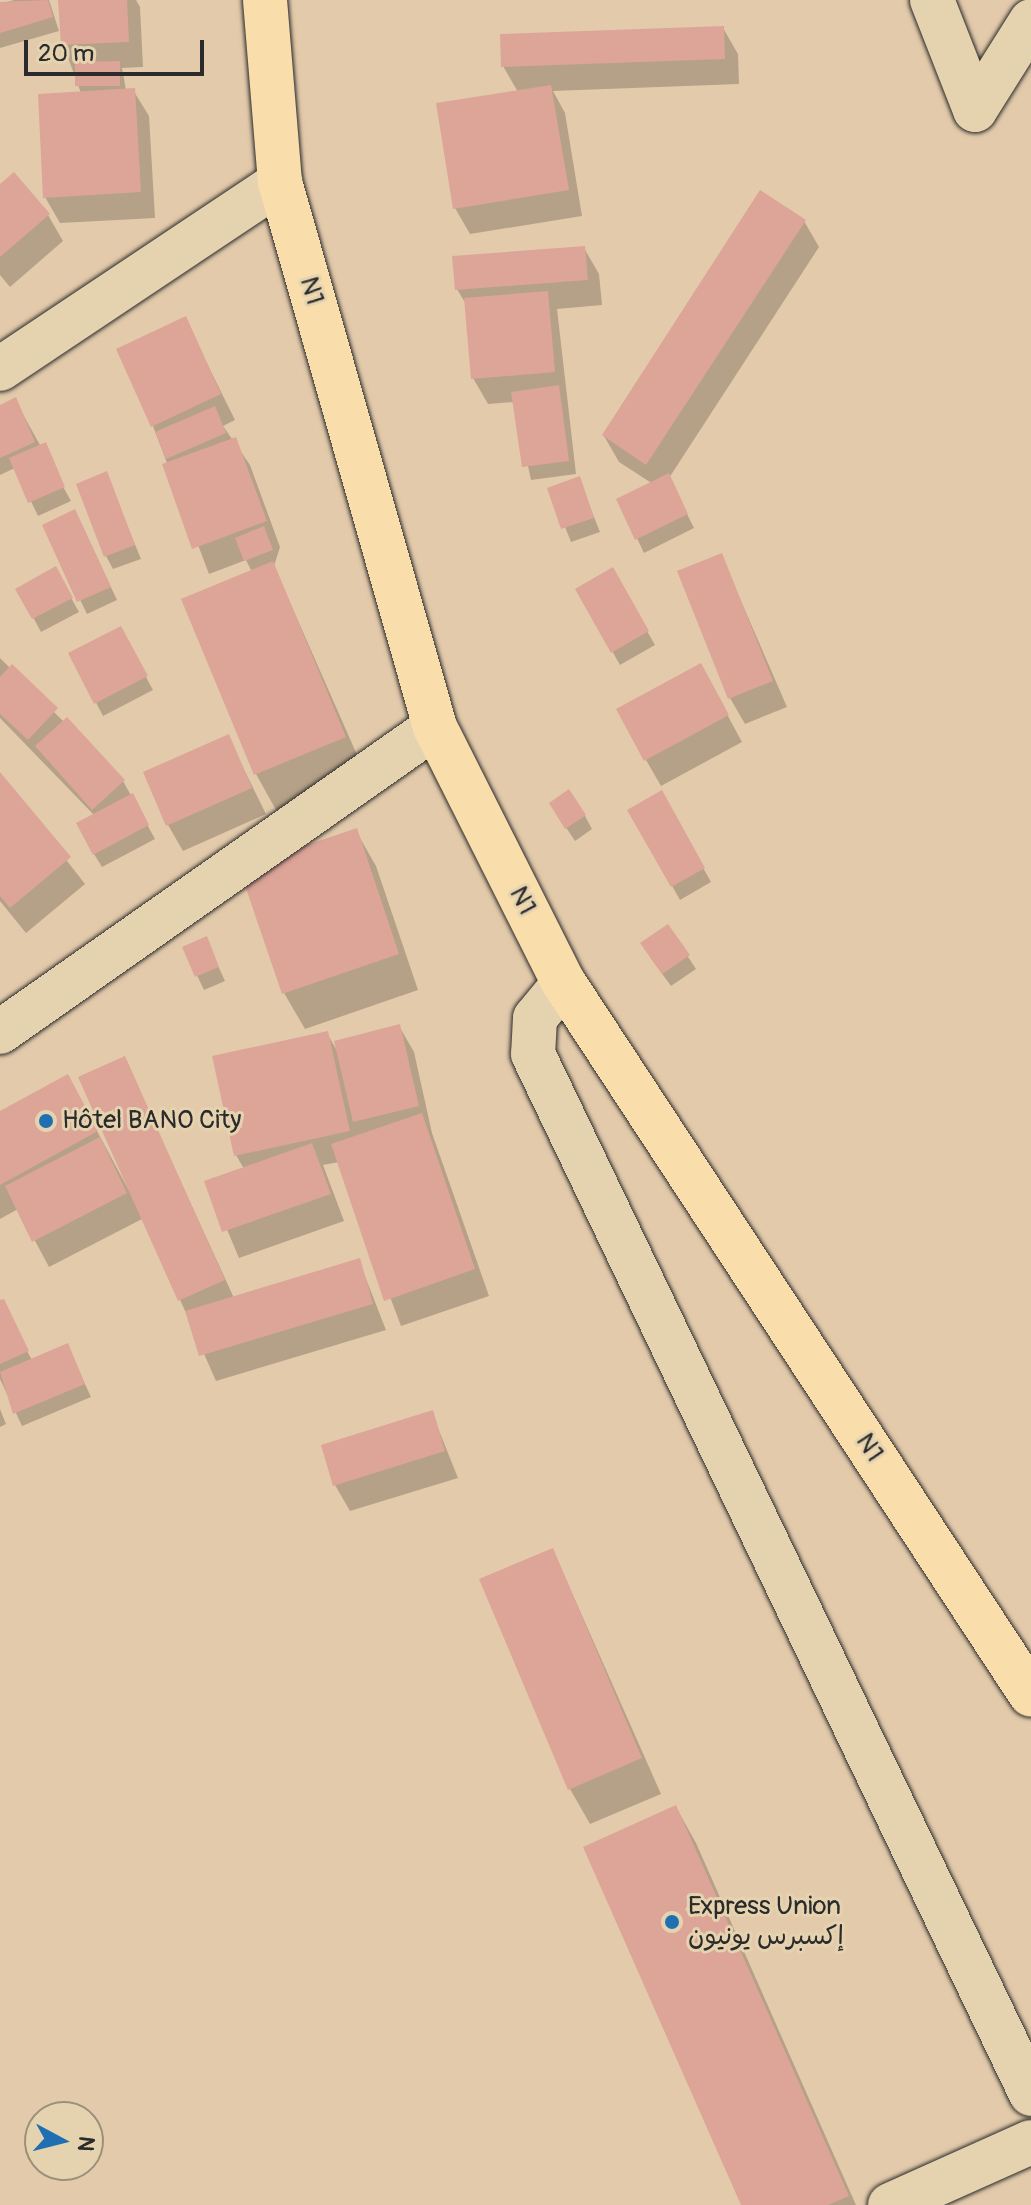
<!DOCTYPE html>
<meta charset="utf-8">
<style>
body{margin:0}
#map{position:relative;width:1031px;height:2205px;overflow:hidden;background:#e3caab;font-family:Pangolin,"Playpen Sans Arabic",sans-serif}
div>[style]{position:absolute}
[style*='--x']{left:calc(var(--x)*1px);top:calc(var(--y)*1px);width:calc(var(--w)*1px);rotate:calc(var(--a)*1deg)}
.shadow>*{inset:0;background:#0003}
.building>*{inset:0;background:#dda498}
.roads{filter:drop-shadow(0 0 2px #2b2b2b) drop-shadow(0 0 2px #2b2b2b)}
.street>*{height:44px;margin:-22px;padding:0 22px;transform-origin:22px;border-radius:22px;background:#e5d3b0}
.highway>*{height:44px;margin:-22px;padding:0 22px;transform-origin:22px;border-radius:22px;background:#f9deab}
.dots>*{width:22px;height:22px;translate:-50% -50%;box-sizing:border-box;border:4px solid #e5d3b0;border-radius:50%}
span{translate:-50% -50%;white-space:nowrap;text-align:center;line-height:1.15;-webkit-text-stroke:6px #e5d3b0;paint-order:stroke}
.street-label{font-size:26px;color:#2b2b2b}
.poi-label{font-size:26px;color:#2b2b2b}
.left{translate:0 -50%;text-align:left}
.north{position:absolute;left:24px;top:2101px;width:80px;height:80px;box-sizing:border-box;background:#e5d3b0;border:2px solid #9b907b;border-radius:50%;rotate:97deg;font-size:22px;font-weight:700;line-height:32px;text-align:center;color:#2b2b2b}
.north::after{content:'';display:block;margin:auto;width:28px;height:36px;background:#1f6fb2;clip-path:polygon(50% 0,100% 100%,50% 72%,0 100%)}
.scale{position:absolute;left:24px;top:40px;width:180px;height:36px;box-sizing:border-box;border:4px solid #2b2b2b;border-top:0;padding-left:10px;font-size:24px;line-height:28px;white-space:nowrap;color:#2b2b2b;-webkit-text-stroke:6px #e5d3b0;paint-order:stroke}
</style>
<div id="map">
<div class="shadow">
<div style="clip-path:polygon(14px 0,49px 0,59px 31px,0 48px,0 4px)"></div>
<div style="clip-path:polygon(60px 0,136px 0,140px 7px,143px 67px,122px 68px,126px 90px,133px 90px,149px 116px,155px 218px,60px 223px,45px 197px,81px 93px,63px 44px)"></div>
<div style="clip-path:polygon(723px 28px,738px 54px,739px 84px,553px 91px,565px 113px,582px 216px,470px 234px,455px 208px,518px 92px,503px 66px)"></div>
<div style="clip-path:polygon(0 186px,48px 215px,63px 241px,10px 287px,0 275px)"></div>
<div style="clip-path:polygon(804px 221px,819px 247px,669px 478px,694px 528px,644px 553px,619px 500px,653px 484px,619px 462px,604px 436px)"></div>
<div style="clip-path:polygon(584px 248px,599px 274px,602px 305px,557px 309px,576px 474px,531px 480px,514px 402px,488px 404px,473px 378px,467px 306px,457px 289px)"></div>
<div style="clip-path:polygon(185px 319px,235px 420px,223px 426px,250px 465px,280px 547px,274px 566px,365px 773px,276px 810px,256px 774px,252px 572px,246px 560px,209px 574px,153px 426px)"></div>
<div style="clip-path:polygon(15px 400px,71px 501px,38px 516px,15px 468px,0 475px,0 407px)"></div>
<div style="clip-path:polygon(106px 474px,141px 559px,113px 569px,106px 556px)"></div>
<div style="clip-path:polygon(579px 479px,600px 532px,571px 542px,550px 489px)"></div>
<div style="clip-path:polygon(82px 525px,117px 600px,87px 614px,44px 526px)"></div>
<div style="clip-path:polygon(721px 555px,787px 707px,745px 724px,730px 698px)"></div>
<div style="clip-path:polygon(55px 569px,79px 612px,41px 632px,18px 589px)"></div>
<div style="clip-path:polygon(612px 570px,655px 645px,620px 665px,578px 590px)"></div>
<div style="clip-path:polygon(120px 629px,153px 690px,103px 716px,71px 654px)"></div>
<div style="clip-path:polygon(0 658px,123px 781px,155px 839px,102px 867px,94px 854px,95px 816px,0 718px)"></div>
<div style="clip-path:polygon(715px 692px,742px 742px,661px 786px,646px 760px)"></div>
<div style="clip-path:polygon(228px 737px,266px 814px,183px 851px,168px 825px)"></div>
<div style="clip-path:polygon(0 775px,85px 884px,26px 933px,0 901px)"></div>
<div style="clip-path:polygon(661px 792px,711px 882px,680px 900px,630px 811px)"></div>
<div style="clip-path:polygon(585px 816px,592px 829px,575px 841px,559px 817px)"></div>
<div style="clip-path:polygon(356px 831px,376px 866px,418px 990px,305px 1029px,284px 993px)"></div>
<div style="clip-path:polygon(668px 926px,696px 969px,671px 986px,650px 957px)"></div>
<div style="clip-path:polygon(206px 939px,225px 981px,204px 990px,184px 948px)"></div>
<div style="clip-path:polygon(399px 1026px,414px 1052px,432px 1133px,489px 1296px,401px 1326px,339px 1162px,323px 1165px,344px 1221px,239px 1258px,207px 1182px,244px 1169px,236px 1155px,327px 1033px,337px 1051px)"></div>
<div style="clip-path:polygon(124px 1058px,234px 1298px,359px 1261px,386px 1330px,216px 1381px,144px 1218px,49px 1267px,18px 1209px,0 1219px,0 1113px,82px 1103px,141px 1213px)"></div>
<div style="clip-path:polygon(0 1303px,32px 1360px,67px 1345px,91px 1397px,22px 1426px,0 1379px)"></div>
<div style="clip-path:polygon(0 1409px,6px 1424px,0 1427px)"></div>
<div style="clip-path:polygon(432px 1413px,458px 1478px,350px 1511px,335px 1485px)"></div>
<div style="clip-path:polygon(553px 1550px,661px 1794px,590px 1824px,570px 1789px)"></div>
<div style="clip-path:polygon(676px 1807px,696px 1843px,856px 2205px,744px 2205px)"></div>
</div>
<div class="building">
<div style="clip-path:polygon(48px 0,53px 17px,0 33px,0 2px)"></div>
<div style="clip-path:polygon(58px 0,127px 0,129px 42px,61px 45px)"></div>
<div style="clip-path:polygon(724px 26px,725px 59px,501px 67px,500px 34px)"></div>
<div style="clip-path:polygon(120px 61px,120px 86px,75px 86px,75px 62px)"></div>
<div style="clip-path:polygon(551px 85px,569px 190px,453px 209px,436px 103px)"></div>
<div style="clip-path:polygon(135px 88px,141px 192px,43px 198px,38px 94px)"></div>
<div style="clip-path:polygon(14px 172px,50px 214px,0 257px,0 184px)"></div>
<div style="clip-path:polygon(760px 190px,806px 220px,646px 465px,602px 435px)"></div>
<div style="clip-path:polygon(585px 246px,588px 280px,455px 290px,452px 256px)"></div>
<div style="clip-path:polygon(548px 291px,555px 372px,471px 379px,464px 298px)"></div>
<div style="clip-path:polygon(186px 316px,221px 394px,151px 427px,116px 349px)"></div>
<div style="clip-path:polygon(559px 385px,569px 461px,522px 467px,511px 392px)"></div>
<div style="clip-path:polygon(16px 397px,35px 442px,0 458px,0 405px)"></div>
<div style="clip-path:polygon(215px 406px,226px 433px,166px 459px,155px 432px)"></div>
<div style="clip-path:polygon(236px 437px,267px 521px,192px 549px,162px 464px)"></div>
<div style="clip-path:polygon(46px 442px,65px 487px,28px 503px,9px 458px)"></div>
<div style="clip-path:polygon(107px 471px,135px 545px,104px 557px,76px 484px)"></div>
<div style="clip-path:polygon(669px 473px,688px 514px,635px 540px,616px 499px)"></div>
<div style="clip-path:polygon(580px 476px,594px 518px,561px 529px,547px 488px)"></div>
<div style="clip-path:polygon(75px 509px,111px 587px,77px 602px,42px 525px)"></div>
<div style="clip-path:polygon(264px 526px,273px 550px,244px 561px,235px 538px)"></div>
<div style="clip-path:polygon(722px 553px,773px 681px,728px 699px,677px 571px)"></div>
<div style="clip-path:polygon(273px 561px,346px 737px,254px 775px,181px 599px)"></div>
<div style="clip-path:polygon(56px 566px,73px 598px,32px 619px,15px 589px)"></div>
<div style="clip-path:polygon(613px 567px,649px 631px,611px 653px,575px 589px)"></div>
<div style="clip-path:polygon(121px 626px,148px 676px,94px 704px,68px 653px)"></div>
<div style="clip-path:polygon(701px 663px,729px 715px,644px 761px,616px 709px)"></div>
<div style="clip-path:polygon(12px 664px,58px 708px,28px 740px,0 714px,0 677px)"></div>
<div style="clip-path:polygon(67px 717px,125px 780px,92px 810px,35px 746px)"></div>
<div style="clip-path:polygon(229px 734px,252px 788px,166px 826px,143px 772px)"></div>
<div style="clip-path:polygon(0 772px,71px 857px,10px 908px,0 896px)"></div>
<div style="clip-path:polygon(569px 789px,586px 815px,565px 829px,549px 803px)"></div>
<div style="clip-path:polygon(662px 790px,705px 868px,671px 887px,627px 810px)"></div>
<div style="clip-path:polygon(133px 793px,149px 825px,93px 855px,76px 823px)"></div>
<div style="clip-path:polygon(357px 828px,399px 954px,282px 994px,239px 868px)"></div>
<div style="clip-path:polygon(668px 924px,690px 955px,662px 974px,640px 943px)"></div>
<div style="clip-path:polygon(207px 936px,219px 967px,195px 977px,182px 947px)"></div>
<div style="clip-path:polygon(400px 1024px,419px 1106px,353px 1122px,334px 1041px)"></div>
<div style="clip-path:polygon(328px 1031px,350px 1131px,234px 1156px,212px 1056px)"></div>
<div style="clip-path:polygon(125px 1056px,225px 1280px,178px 1301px,78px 1077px)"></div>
<div style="clip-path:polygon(68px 1074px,98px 1131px,0 1185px,0 1111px)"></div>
<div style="clip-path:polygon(422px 1113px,475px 1269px,384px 1301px,331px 1144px)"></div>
<div style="clip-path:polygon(100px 1137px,127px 1193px,32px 1242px,5px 1186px)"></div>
<div style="clip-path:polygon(312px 1143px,331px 1194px,222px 1232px,204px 1181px)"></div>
<div style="clip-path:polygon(360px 1258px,373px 1304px,199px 1356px,185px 1311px)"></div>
<div style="clip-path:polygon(4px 1299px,29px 1351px,0 1364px,0 1300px)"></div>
<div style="clip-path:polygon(68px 1343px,85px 1384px,13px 1414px,0 1372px)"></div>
<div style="clip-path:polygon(433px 1410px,445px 1451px,333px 1486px,321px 1445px)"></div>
<div style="clip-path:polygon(553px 1548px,642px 1758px,568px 1790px,479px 1579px)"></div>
<div style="clip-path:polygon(676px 1805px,849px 2196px,828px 2205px,741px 2205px,583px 1847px)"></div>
</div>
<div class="roads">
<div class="street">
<div style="--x:932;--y:0;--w:118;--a:68.6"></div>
<div style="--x:975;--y:110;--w:105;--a:-57.8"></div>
<div style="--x:0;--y:369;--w:337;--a:-33.7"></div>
<div style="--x:564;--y:983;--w:45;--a:129.6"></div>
<div style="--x:535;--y:1018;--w:36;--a:93"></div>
<div style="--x:533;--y:1054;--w:1153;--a:64.41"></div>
<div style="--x:0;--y:1032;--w:531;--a:-35.04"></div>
<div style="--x:890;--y:2205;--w:154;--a:-24.1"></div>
</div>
<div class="highway">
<div style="--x:265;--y:0;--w:183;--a:85.3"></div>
<div style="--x:280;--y:182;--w:567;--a:74.12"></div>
<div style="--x:435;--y:727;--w:287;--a:63.3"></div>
<div style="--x:564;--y:983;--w:851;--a:56.74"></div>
</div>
</div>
<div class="dots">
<div style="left:46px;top:1121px;background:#1f6fb2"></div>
<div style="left:672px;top:1922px;background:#1f6fb2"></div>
</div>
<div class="street-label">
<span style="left:311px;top:291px;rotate:74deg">N1</span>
<span style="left:522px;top:901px;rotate:63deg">N1</span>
<span style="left:869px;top:1448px;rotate:57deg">N1</span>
</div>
<div class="poi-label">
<span class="left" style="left:62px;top:1121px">Hôtel BANO City</span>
<span class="left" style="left:688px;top:1922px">Express Union<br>إكسبرس يونيون</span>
</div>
<div class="north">N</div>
<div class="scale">20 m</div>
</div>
